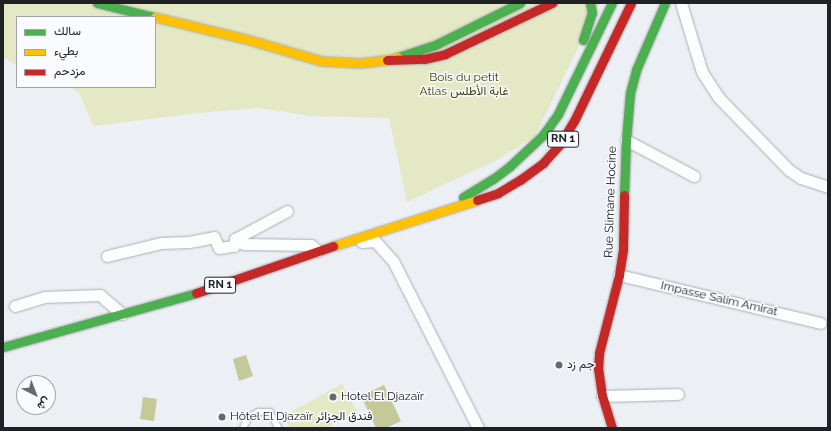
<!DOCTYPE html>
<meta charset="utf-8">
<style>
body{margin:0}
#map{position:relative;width:831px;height:431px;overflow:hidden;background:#eceff4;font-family:Raleway,Vazirmatn,sans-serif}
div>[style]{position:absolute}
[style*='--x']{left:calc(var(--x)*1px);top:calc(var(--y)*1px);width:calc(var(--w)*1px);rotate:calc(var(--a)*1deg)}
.green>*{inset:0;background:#e4e8c5}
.water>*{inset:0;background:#c5c899}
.roads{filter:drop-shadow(0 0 1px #abaeb1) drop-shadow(0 0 1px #abaeb1)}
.lane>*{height:5.5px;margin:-2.75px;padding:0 2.75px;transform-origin:2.75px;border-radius:2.75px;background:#fcfdfd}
.street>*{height:11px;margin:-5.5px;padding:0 5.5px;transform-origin:5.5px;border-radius:5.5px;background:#fcfdfd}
.fast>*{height:9px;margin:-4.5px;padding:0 4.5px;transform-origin:4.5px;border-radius:4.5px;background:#4caf50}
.slow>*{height:9px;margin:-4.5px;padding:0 4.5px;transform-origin:4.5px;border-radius:4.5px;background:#ffc107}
.jam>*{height:9px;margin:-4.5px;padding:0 4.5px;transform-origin:4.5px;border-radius:4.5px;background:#c62828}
.dots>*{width:11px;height:11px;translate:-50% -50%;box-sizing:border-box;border:2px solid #f9fbff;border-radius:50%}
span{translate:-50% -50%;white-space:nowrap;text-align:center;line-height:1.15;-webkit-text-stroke:3px #f9fbff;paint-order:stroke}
.shield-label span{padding:1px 3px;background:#f9fbff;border:1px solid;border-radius:3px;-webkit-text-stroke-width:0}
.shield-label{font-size:11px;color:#202125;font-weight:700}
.park-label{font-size:12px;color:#3f4109}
.street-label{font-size:12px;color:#202125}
.poi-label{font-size:12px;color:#202125}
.left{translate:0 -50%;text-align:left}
.frame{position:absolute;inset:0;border:4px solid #202125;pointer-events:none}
.legend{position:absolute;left:16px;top:16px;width:140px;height:72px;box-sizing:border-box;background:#f9fbff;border:1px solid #a2a4a8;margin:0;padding:5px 7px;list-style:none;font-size:12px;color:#202125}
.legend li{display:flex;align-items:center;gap:8px;height:20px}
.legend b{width:20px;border:1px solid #a2a4a8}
.north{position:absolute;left:16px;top:375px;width:40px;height:40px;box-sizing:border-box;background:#f9fbff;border:1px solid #a2a4a8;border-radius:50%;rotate:138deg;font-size:11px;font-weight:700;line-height:16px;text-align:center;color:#202125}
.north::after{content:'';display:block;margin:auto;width:14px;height:18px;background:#67696d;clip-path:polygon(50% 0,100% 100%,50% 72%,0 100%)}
</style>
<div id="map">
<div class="green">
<div style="clip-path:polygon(3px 3px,600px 3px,535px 136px,495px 161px,407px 202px,389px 118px,311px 116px,259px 108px,197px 113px,93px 126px,79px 92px,69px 87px,155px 87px,155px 17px,17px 17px,17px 65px,3px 57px)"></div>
<div style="clip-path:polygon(342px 384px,357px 411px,327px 428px,290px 428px,283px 416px)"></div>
</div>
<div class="water">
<div style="clip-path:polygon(246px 355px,253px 376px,239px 381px,233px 359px)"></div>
<div style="clip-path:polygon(384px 385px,401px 421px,386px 428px,376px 428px,361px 396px)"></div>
<div style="clip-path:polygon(143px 397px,157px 399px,154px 421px,140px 419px)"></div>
</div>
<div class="roads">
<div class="lane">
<div style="--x:243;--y:428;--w:13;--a:-61"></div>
<div style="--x:249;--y:417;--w:11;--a:-27"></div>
<div style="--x:259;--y:412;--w:11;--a:0"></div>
<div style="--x:270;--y:412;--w:18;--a:61"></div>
</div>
<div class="street">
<div style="--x:681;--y:3;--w:72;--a:73.1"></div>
<div style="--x:702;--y:72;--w:30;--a:57"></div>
<div style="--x:718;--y:97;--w:102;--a:45.8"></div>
<div style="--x:789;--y:170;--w:14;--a:34"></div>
<div style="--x:801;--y:178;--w:28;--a:18"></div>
<div style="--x:626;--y:140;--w:77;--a:27.9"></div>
<div style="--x:287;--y:211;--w:59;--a:151.7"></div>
<div style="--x:235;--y:239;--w:10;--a:29"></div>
<div style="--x:244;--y:244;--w:67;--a:0.9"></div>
<div style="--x:311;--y:245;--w:9;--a:41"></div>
<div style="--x:362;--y:242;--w:13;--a:-4"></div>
<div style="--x:375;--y:241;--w:27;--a:48"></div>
<div style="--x:393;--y:261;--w:187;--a:63"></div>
<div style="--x:107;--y:256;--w:56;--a:-13.5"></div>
<div style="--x:161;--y:243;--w:28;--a:-2"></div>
<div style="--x:189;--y:242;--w:25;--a:-11"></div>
<div style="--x:214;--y:237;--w:12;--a:66"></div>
<div style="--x:219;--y:248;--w:15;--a:-8"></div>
<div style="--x:234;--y:246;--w:7;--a:-82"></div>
<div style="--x:619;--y:275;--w:207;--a:13.4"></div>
<div style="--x:15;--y:306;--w:30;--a:-17"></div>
<div style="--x:44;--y:297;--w:56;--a:-2"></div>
<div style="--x:100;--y:295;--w:29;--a:41"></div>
<div style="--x:602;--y:396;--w:76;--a:-1.5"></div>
</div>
<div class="fast">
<div style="--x:97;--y:3;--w:59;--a:13.8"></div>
<div style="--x:583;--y:40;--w:28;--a:-72"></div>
<div style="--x:592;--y:13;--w:10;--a:-101"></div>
<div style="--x:398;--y:57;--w:39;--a:-18"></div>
<div style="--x:435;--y:45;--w:95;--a:-26.3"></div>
<div style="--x:624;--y:195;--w:55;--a:-87.9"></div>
<div style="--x:626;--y:140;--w:47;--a:-85.1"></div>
<div style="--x:630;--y:93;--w:24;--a:-75"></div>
<div style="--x:636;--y:70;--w:73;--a:-66.6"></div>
<div style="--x:463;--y:197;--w:35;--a:-31"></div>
<div style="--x:493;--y:179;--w:21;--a:-37"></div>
<div style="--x:510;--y:166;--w:45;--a:-43.2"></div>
<div style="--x:543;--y:135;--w:26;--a:-54"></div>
<div style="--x:558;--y:114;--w:123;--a:-64.1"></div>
<div style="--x:3;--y:347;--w:200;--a:-15.6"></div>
</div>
<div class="slow">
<div style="--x:155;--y:17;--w:94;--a:13.6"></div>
<div style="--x:246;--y:39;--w:78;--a:16.3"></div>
<div style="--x:321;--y:61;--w:40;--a:2.9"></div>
<div style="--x:361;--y:63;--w:26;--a:-7"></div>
<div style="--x:387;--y:60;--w:11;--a:-15"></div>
<div style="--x:333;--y:246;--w:151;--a:-17.7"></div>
</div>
<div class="jam">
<div style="--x:387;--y:60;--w:37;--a:-2"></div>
<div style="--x:424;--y:59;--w:22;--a:-13"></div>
<div style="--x:445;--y:54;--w:119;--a:-25.5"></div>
<div style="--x:477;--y:200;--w:22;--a:-18"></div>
<div style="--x:498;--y:193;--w:26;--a:-31"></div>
<div style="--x:520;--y:180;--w:29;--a:-36"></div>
<div style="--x:543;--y:163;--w:25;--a:-48"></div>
<div style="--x:560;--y:144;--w:27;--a:-59"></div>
<div style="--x:574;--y:121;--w:131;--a:-64.2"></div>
<div style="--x:196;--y:293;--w:145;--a:-18.9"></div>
<div style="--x:612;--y:428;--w:34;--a:-107"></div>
<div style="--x:602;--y:396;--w:27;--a:-98"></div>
<div style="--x:598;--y:369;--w:16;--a:-86"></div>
<div style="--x:599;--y:353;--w:81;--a:-75.6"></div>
<div style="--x:619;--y:275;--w:26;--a:-81"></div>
<div style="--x:623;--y:249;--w:54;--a:-88.9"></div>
</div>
</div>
<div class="dots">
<div style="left:559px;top:365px;background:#67696d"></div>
<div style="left:333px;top:397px;background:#67696d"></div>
<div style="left:222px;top:417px;background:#67696d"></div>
</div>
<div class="shield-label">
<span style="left:563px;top:139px">RN 1</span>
<span style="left:220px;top:285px">RN 1</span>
</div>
<div class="park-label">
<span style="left:464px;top:85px">Bois du petit<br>Atlas غابة الأطلس</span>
</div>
<div class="street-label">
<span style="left:611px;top:202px;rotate:-88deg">Rue Slimane Hocine</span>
<span style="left:719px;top:299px;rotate:13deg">Impasse Salim Amirat</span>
</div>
<div class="poi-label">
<span class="left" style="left:567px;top:365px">جم زد</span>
<span class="left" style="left:341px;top:397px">Hotel El Djazaïr</span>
<span class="left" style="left:230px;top:417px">Hôtel El Djazaïr فندق الجزائر</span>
</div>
<div class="frame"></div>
<ul class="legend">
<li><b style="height:5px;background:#4caf50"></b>سالك</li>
<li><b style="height:5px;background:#ffc107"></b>بطيء</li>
<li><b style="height:5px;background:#c62828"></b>مزدحم</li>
</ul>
<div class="north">ش</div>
</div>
